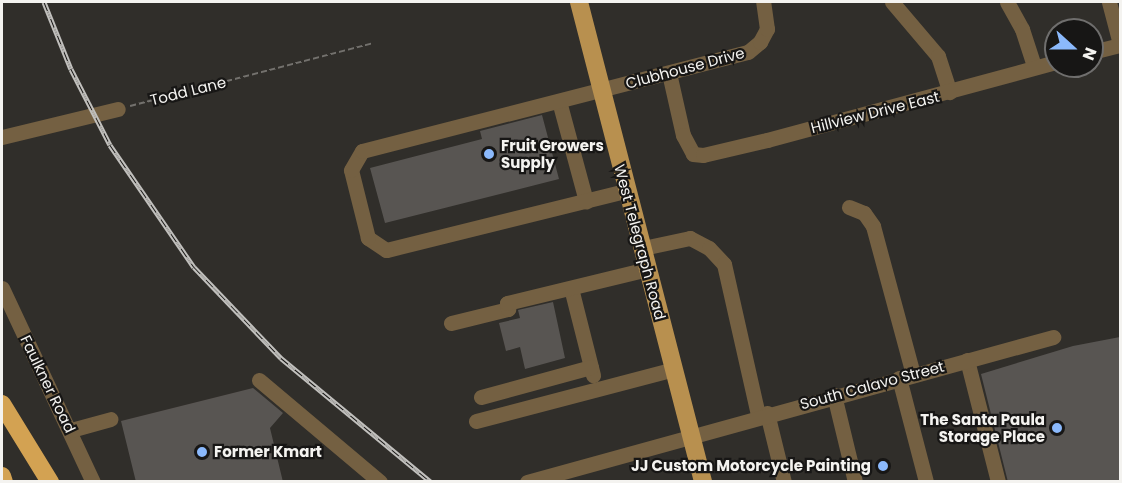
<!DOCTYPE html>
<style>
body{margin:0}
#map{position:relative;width:1122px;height:483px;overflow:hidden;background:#302e2a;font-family:Poppins,sans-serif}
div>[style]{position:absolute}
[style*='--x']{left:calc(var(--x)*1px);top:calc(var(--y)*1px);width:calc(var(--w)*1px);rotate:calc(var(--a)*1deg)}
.building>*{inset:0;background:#585552}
.path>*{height:1.5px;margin-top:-0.75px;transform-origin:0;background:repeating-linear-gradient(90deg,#73716d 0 6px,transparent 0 9px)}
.minor>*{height:15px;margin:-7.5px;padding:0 7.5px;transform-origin:7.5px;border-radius:7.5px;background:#746042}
.major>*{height:18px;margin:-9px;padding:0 9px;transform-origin:9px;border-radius:9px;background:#b8904f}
.highway>*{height:18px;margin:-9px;padding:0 9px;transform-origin:9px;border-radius:9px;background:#d3a252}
.rail>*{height:5px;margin-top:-2.5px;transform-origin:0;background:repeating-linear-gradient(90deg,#171615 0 9px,#c1c0bd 0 18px);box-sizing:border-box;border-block:2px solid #c1c0bd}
.dots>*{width:16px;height:16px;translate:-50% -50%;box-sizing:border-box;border:3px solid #171615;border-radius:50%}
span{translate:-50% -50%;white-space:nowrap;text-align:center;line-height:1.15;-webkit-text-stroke:4.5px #171615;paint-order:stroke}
.street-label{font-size:15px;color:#f4f3f0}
.poi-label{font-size:15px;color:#f4f3f0;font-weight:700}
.left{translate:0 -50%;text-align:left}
.right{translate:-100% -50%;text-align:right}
.frame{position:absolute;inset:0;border:3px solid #f4f3f0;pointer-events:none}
.north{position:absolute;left:1044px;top:18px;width:60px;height:60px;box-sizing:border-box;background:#171615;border:2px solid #6f6e6d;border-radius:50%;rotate:111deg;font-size:16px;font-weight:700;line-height:24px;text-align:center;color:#f4f3f0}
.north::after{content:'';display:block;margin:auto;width:21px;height:27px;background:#8bb9fc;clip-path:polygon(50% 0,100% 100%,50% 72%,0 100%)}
</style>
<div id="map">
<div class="building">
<div style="clip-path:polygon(542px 115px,559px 179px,385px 223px,370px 168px,482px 139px,480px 131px)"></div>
<div style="clip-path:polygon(553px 302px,565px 358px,525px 369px,520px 347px,506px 351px,499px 323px,520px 318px,518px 310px)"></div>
<div style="clip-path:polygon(1120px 337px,1120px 482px,1008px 482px,981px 374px,1073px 346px)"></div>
<div style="clip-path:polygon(253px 388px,283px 413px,270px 428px,283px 482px,136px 482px,121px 421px)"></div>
</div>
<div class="path">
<div style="--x:130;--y:106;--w:251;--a:-14.5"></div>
</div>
<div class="minor">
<div style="--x:892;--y:2;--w:71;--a:49.6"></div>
<div style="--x:938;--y:56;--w:38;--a:72"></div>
<div style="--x:1007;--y:2;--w:31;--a:61"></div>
<div style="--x:1022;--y:29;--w:40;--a:72"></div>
<div style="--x:1109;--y:2;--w:43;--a:75.3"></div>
<div style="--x:1092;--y:52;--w:29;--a:-14"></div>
<div style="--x:669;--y:73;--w:64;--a:77.3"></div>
<div style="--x:683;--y:135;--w:21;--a:62"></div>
<div style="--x:559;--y:101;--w:104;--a:74.9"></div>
<div style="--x:2;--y:137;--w:119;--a:-13.6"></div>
<div style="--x:693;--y:154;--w:10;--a:6"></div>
<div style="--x:703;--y:155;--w:66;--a:-13.2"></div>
<div style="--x:767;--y:140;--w:299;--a:-15.1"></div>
<div style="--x:625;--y:191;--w:246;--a:166.1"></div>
<div style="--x:386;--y:250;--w:22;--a:-146"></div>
<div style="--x:368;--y:238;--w:70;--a:-104"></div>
<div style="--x:351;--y:170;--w:22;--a:-60"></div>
<div style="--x:362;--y:151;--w:398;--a:-14.4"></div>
<div style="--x:748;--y:52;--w:16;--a:-40"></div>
<div style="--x:760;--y:42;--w:15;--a:-62"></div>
<div style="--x:767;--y:29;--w:27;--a:-98"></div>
<div style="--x:849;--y:207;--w:16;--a:22"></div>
<div style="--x:864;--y:213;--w:16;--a:55"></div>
<div style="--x:873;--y:226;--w:153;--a:74.9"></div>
<div style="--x:643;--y:248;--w:48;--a:-12"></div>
<div style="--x:690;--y:238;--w:21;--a:28"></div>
<div style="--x:709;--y:248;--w:22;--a:47"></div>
<div style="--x:724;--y:264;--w:155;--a:77.3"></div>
<div style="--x:2;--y:288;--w:214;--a:64.9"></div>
<div style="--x:571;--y:288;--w:90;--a:75.8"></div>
<div style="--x:451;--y:323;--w:59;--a:-13.8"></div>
<div style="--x:508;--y:309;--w:6;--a:-99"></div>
<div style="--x:507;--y:303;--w:145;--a:-13.6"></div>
<div style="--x:967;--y:360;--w:126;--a:75.7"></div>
<div style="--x:899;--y:378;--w:107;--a:75.4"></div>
<div style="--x:259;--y:380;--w:158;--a:40.1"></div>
<div style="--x:834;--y:395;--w:89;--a:76.4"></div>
<div style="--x:481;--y:397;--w:114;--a:-15.3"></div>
<div style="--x:767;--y:413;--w:71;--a:76.2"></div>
<div style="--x:476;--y:421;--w:205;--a:-14.7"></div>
<div style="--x:71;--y:430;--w:41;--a:-15.4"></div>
<div style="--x:527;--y:482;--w:546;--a:-15.41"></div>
</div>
<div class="major">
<div style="--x:579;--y:2;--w:496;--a:75.5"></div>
</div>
<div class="highway">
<div style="--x:2;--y:404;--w:92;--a:58.4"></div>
<div style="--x:2;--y:476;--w:6;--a:72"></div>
</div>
<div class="rail">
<div style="--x:44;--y:2;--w:72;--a:68.1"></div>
<div style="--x:71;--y:69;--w:85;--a:62.8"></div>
<div style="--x:110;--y:145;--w:148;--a:55.5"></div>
<div style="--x:194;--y:267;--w:126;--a:46.3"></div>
<div style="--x:281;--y:358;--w:195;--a:39.6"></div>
</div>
<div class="dots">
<div style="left:489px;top:154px;background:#8bb9fc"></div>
<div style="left:1057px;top:428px;background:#8bb9fc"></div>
<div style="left:202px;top:452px;background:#8bb9fc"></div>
<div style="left:883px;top:466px;background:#8bb9fc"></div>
</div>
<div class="street-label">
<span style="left:685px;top:68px;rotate:-15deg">Clubhouse Drive</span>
<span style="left:188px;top:91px;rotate:-14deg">Todd Lane</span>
<span style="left:875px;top:112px;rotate:-14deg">Hillview Drive East</span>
<span style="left:640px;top:242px;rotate:75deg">West Telegraph Road</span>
<span style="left:48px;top:384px;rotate:64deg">Faulkner Road</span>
<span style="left:872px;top:385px;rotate:-15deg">South Calavo Street</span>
</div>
<div class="poi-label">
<span class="left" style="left:501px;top:154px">Fruit Growers<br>Supply</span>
<span class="right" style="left:1045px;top:428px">The Santa Paula<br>Storage Place</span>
<span class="left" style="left:214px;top:452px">Former Kmart</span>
<span class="right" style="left:871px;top:466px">JJ Custom Motorcycle Painting</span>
</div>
<div class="frame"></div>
<div class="north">N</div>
</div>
